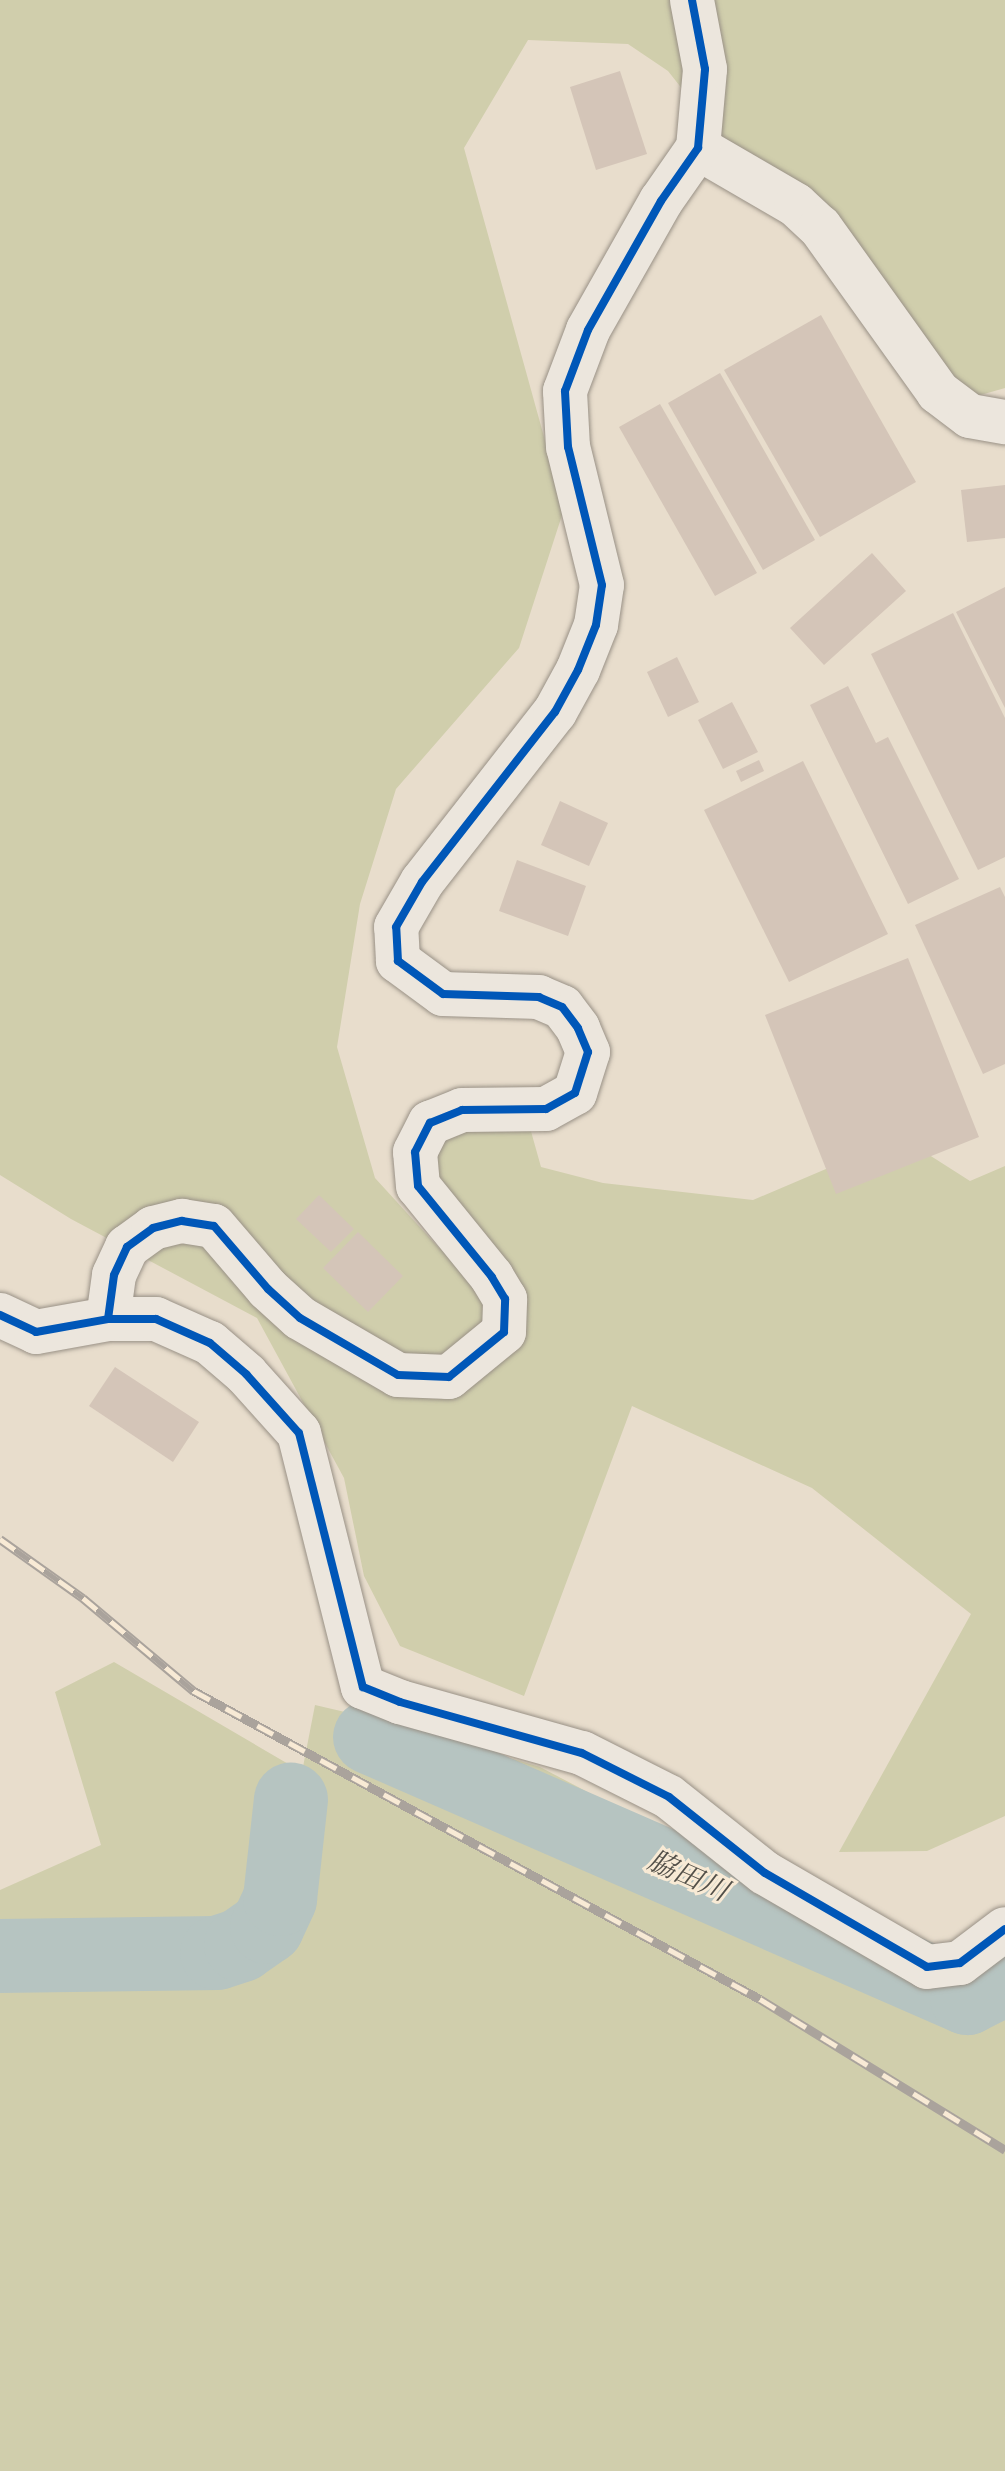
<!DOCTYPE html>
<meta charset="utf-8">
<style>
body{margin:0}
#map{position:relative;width:1005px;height:2471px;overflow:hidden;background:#e8ddcc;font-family:Cardo,"Noto Serif JP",serif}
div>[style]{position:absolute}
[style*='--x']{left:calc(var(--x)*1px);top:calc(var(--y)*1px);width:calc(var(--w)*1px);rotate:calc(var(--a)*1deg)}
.green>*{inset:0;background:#d0ceac}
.river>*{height:74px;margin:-37px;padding:0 37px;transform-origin:37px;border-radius:37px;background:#b6c4c1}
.building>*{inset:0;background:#d4c5b8}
.roads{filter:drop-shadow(0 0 2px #999186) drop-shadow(0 0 2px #999186)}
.street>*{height:44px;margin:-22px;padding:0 22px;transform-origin:22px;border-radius:22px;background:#ece6dd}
.rail>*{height:9px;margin-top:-4.5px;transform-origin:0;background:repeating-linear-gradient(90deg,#f8ead5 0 18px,#aaa39c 0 36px);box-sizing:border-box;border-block:2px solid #aaa39c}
.cycleway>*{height:8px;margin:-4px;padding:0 4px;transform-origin:4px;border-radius:4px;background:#0057b8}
span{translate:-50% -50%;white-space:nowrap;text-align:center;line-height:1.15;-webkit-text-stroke:6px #f8ead5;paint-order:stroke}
.water-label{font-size:28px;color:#535049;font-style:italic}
</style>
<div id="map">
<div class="green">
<div style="clip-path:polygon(0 0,1005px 0,1005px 388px,935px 408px,668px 71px,628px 44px,528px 40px,464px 148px,564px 509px,519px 648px,396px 789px,360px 904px,337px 1047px,375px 1178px,439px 1248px,470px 1240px,410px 1127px,520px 1092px,541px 1167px,603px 1183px,753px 1200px,901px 1137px,970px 1181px,1005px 1166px,1005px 1816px,927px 1851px,839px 1852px,971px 1614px,812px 1488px,632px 1406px,524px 1696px,400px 1646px,364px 1576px,344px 1478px,257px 1318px,71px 1219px,0 1175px)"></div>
<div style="clip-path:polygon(114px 1662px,302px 1772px,315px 1705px,392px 1723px,540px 1767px,915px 1964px,1005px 1912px,1005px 2471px,0 2471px,0 1890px,101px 1845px,55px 1692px)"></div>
</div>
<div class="river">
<div style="--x:370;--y:1737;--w:652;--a:23.61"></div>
<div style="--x:967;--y:1998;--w:42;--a:-26.6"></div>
<div style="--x:0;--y:1956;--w:217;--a:-0.8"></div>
<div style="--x:217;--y:1953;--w:25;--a:-18"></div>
<div style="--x:241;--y:1945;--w:32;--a:-35"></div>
<div style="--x:267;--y:1927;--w:31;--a:-65"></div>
<div style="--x:280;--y:1899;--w:100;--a:-83.7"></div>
</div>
<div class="building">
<div style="clip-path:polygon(620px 71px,647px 154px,596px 170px,570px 87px)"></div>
<div style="clip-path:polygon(821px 315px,916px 482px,820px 537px,724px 370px)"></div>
<div style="clip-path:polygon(720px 373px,815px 540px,763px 570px,668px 403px)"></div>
<div style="clip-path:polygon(660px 404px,757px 573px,715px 596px,619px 427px)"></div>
<div style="clip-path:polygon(1005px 485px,1005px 538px,967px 542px,961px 490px)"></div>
<div style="clip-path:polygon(872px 553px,906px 591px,824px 665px,790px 628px)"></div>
<div style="clip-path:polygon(1005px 587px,1005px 708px,956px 612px)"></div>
<div style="clip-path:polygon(953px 613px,1005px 718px,1005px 857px,978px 870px,871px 654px)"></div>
<div style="clip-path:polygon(677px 657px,699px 702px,668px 717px,647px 672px)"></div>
<div style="clip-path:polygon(848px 686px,876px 743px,888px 737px,959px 879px,908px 904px,810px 705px)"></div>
<div style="clip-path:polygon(732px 702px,758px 752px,723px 769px,698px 720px)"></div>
<div style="clip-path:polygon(759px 760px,764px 771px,741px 782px,736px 771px)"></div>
<div style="clip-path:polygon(803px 761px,888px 934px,789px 982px,704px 810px)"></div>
<div style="clip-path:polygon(560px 801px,608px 823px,589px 866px,541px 845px)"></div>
<div style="clip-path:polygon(517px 860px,586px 886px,568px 936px,499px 911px)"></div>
<div style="clip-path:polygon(1000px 887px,1005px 897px,1005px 1064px,983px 1074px,915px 925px)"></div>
<div style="clip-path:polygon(908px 958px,979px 1137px,836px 1194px,765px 1015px)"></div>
<div style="clip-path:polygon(319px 1195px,354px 1229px,331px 1252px,296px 1219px)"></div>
<div style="clip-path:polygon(358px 1232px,403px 1276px,368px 1312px,323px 1268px)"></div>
<div style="clip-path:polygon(115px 1367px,199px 1422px,173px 1462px,89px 1406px)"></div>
</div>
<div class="roads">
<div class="street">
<div style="--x:698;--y:148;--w:113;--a:30.2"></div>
<div style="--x:796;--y:205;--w:33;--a:43"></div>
<div style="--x:820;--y:227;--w:203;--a:54.4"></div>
<div style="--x:938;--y:392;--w:40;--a:37"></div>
<div style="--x:970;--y:416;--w:36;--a:10"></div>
<div style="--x:0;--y:1315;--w:40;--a:25"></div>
<div style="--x:36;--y:1332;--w:73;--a:-10.2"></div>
<div style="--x:108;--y:1319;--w:48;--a:0"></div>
<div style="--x:156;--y:1319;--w:59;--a:24"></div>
<div style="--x:210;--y:1343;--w:48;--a:40.7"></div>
<div style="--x:246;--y:1374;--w:79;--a:48.1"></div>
<div style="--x:299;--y:1433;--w:262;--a:75.9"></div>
<div style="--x:363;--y:1687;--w:40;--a:22"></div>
<div style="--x:400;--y:1702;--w:189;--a:15.7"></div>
<div style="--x:582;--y:1753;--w:97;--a:26.8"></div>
<div style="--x:669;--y:1797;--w:122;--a:38.4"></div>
<div style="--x:765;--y:1873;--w:187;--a:30.1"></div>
<div style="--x:927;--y:1967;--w:33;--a:-7"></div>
<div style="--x:960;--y:1963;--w:56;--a:-37.1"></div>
<div style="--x:108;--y:1319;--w:44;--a:-82.2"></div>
<div style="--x:114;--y:1275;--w:31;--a:-65"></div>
<div style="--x:127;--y:1247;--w:32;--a:-36"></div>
<div style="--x:153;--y:1228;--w:30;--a:-14"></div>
<div style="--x:182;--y:1221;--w:32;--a:9"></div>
<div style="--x:214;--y:1226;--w:83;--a:49.4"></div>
<div style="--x:268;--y:1289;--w:43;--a:42.2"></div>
<div style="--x:300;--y:1318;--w:113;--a:30.2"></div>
<div style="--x:398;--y:1375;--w:51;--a:2.2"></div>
<div style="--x:449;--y:1377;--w:71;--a:-39.3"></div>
<div style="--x:504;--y:1332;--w:33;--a:-88"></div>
<div style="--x:505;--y:1299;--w:26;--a:-121"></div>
<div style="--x:492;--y:1277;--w:117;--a:-129.1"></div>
<div style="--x:418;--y:1186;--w:34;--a:-95"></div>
<div style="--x:415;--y:1152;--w:33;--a:-63"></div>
<div style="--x:430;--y:1123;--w:35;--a:-22"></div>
<div style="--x:462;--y:1110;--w:84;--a:-0.7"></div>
<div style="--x:546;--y:1109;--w:33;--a:-29"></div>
<div style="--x:575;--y:1093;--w:43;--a:-72.4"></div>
<div style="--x:588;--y:1052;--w:26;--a:-113"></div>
<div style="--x:578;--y:1028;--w:26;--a:-127"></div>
<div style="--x:562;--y:1007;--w:25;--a:-157"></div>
<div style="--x:539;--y:997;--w:96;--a:-178.2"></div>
<div style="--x:443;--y:994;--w:56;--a:-143.7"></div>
<div style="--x:398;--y:961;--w:34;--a:-93"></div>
<div style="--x:396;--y:927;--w:52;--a:-60"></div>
<div style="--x:422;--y:882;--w:216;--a:-52"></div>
<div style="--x:555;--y:712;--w:48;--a:-61.3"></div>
<div style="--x:578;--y:670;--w:48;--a:-68.2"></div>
<div style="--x:596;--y:625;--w:40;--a:-81.5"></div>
<div style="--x:602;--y:585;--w:142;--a:-103.8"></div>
<div style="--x:568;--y:447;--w:56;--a:-93.1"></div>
<div style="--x:565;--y:391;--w:65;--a:-69.3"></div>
<div style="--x:588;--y:330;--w:148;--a:-60.5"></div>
<div style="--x:661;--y:201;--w:65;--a:-55.1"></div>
<div style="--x:698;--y:148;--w:79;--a:-84.9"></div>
<div style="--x:705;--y:69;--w:70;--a:-100.7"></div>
</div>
</div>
<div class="rail">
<div style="--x:0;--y:1539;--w:102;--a:35.4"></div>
<div style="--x:83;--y:1598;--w:145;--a:40"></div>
<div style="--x:194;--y:1691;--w:644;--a:28.55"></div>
<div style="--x:760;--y:1999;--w:288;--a:31.6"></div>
</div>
<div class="cycleway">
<div style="--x:0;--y:1315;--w:40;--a:25"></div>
<div style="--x:36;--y:1332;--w:73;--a:-10.2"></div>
<div style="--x:108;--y:1319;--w:48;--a:0"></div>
<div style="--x:156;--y:1319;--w:59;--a:24"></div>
<div style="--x:210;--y:1343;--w:48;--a:40.7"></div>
<div style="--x:246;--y:1374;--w:79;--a:48.1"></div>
<div style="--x:299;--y:1433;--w:262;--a:75.9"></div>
<div style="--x:363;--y:1687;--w:40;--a:22"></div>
<div style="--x:400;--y:1702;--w:189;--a:15.7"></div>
<div style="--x:582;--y:1753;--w:97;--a:26.8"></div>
<div style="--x:669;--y:1797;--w:122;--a:38.4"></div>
<div style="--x:765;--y:1873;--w:187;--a:30.1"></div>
<div style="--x:927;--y:1967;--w:33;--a:-7"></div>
<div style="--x:960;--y:1963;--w:56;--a:-37.1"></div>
<div style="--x:108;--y:1319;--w:44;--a:-82.2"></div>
<div style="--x:114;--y:1275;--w:31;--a:-65"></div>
<div style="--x:127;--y:1247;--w:32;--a:-36"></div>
<div style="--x:153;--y:1228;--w:30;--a:-14"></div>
<div style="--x:182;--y:1221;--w:32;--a:9"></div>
<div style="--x:214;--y:1226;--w:83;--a:49.4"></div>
<div style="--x:268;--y:1289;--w:43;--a:42.2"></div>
<div style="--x:300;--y:1318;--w:113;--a:30.2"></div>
<div style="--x:398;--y:1375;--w:51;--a:2.2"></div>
<div style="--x:449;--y:1377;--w:71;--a:-39.3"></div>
<div style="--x:504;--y:1332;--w:33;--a:-88"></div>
<div style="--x:505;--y:1299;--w:26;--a:-121"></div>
<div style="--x:492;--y:1277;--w:117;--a:-129.1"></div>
<div style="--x:418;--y:1186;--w:34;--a:-95"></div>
<div style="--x:415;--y:1152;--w:33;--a:-63"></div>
<div style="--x:430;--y:1123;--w:35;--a:-22"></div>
<div style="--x:462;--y:1110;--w:84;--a:-0.7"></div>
<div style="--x:546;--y:1109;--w:33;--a:-29"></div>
<div style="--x:575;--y:1093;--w:43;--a:-72.4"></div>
<div style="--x:588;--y:1052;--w:26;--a:-113"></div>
<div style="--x:578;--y:1028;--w:26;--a:-127"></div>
<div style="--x:562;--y:1007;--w:25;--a:-157"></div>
<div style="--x:539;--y:997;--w:96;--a:-178.2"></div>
<div style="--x:443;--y:994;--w:56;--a:-143.7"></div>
<div style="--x:398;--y:961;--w:34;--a:-93"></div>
<div style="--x:396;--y:927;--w:52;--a:-60"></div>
<div style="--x:422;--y:882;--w:216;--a:-52"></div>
<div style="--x:555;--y:712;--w:48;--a:-61.3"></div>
<div style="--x:578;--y:670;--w:48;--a:-68.2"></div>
<div style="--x:596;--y:625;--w:40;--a:-81.5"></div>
<div style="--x:602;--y:585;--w:142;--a:-103.8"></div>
<div style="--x:568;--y:447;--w:56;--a:-93.1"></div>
<div style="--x:565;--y:391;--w:65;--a:-69.3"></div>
<div style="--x:588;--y:330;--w:148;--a:-60.5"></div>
<div style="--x:661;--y:201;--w:65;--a:-55.1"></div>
<div style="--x:698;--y:148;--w:79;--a:-84.9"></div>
<div style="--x:705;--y:69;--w:70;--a:-100.7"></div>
</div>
<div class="water-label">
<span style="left:688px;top:1876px;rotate:24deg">脇田川</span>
</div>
</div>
